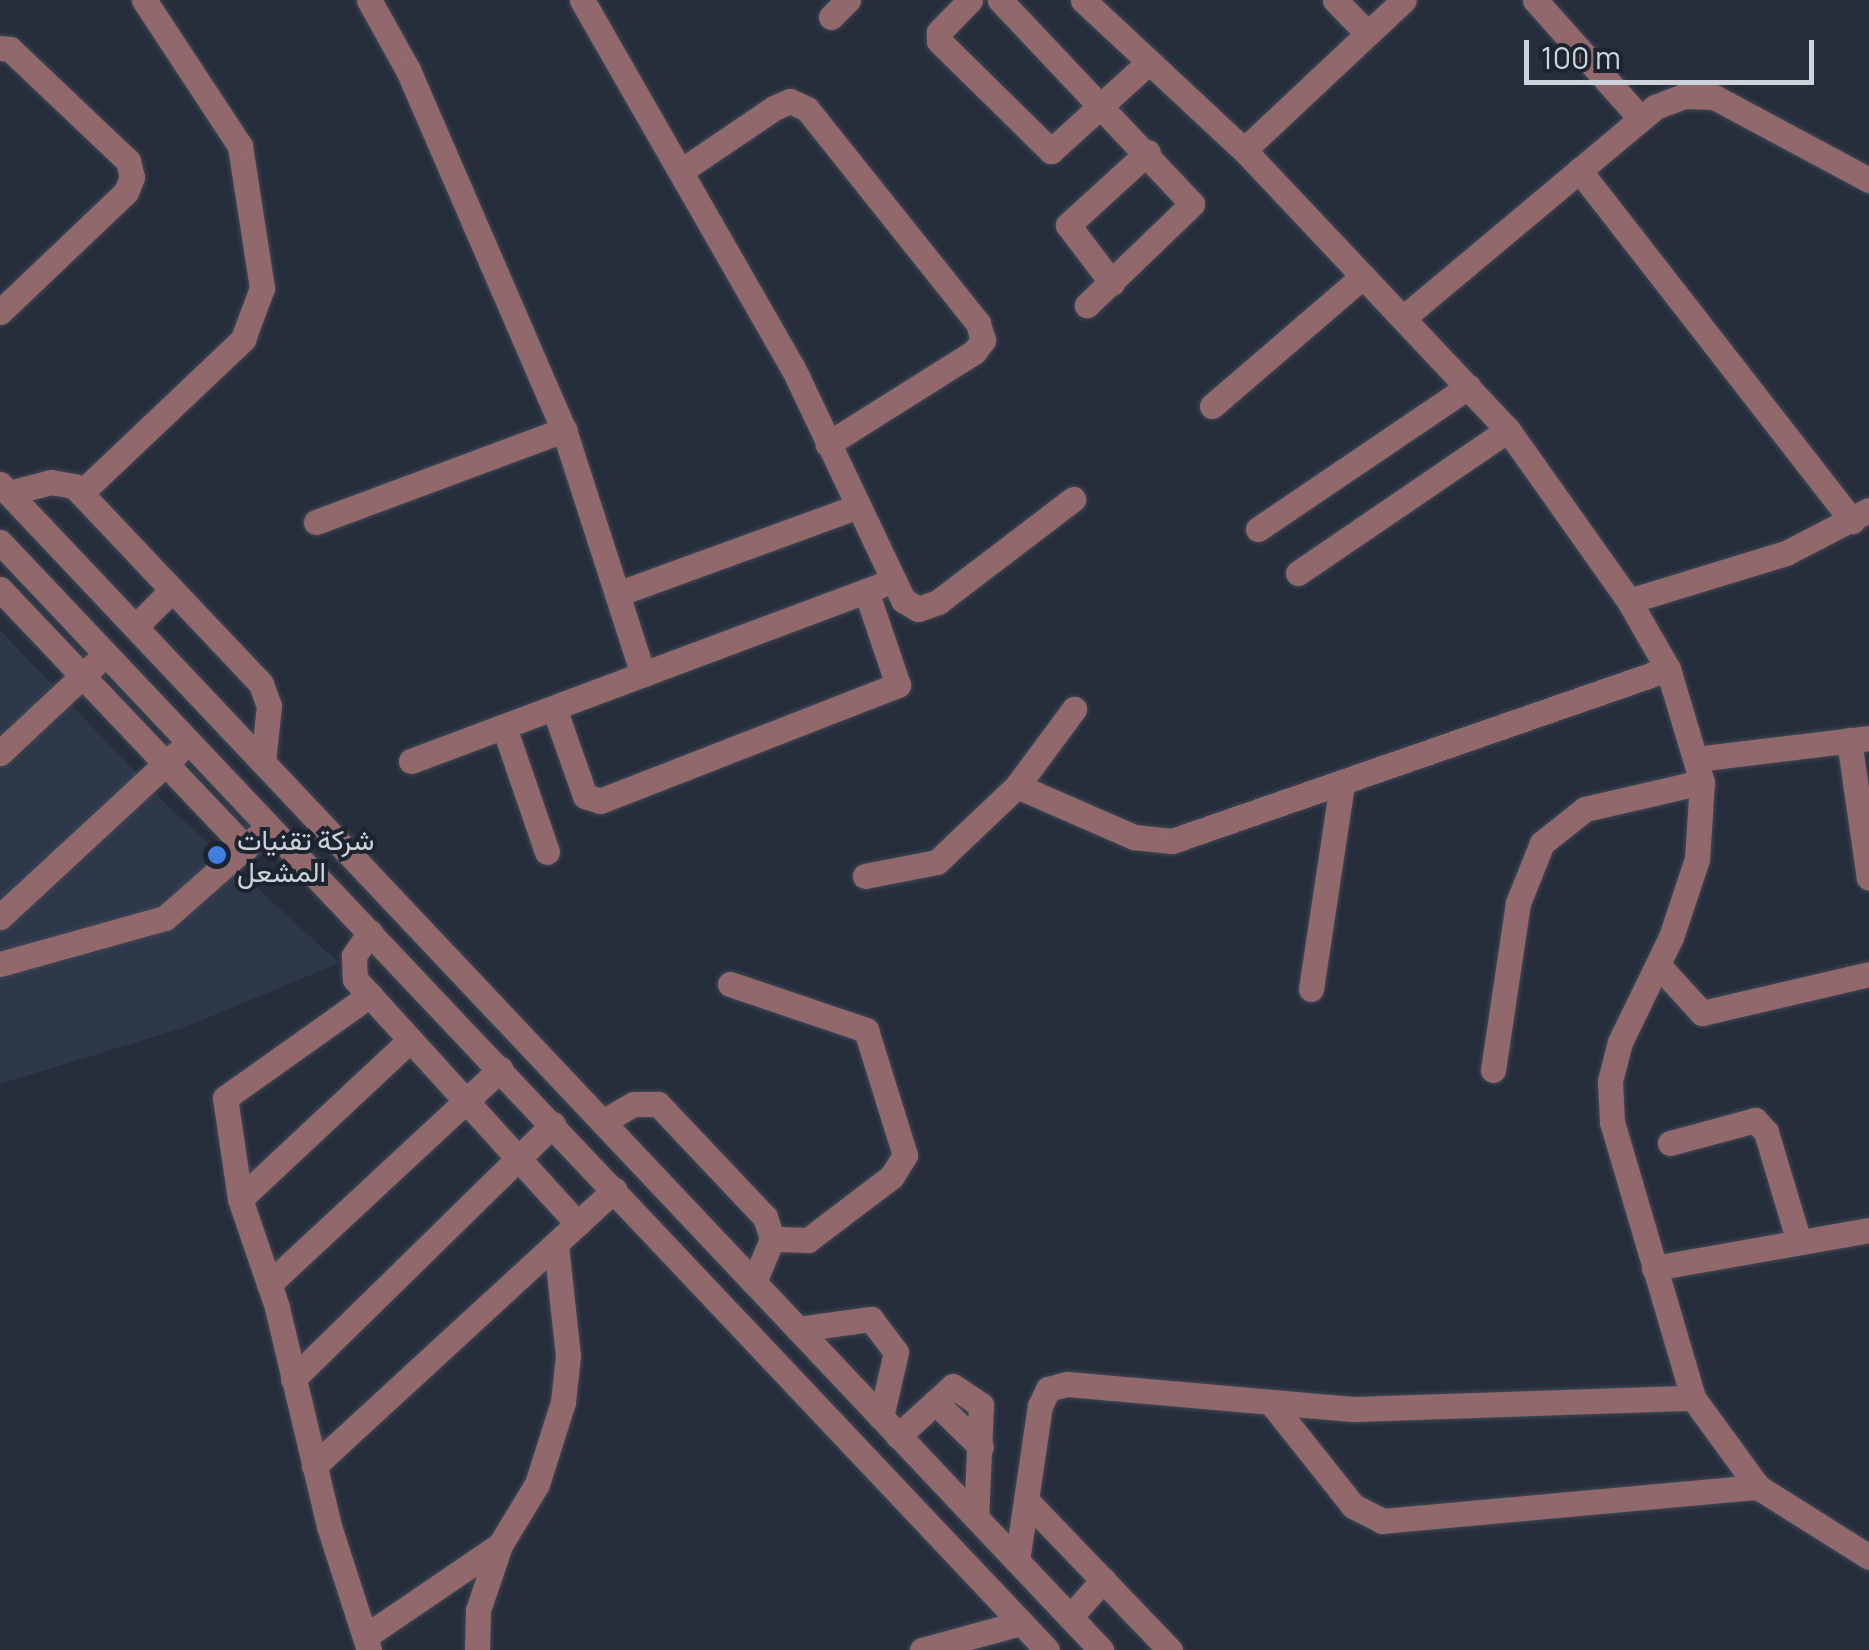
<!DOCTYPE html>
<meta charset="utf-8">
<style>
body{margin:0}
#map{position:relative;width:1869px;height:1650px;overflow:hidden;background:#262d3b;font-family:Manrope,Vazirmatn,sans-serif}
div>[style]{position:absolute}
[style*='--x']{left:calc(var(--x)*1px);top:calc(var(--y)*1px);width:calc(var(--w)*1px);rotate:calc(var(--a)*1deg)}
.built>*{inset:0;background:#2e384b}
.roads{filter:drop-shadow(0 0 2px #414855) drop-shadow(0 0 2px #414855)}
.minor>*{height:25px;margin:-12.5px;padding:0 12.5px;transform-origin:12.5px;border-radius:12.5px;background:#91696c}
.dots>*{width:28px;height:28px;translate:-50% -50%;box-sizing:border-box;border:5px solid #1c2430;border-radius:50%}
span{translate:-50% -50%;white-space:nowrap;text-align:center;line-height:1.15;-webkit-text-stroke:8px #1c2430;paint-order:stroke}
.poi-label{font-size:28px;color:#ced3db}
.left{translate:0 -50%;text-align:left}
.scale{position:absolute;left:1524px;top:40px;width:290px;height:45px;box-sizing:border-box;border:5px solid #ced3db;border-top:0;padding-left:12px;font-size:30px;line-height:35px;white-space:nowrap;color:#ced3db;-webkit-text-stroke:8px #1c2430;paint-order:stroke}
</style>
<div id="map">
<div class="built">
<div style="clip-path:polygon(0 630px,167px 805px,339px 963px,183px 1028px,0 1084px)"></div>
</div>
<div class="roads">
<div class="minor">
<div style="--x:369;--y:0;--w:80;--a:60.9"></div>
<div style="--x:408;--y:70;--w:392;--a:66.6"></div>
<div style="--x:564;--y:430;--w:257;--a:72.1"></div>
<div style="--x:582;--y:0;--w:424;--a:60.2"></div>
<div style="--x:793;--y:368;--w:257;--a:64.6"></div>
<div style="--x:903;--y:600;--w:17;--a:31"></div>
<div style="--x:918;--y:609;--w:21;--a:-19"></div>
<div style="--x:938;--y:602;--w:170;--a:-37.3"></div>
<div style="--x:970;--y:0;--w:45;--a:134.1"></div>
<div style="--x:939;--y:32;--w:9;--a:90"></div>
<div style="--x:939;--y:41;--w:157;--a:44.5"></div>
<div style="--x:1051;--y:151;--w:132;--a:-42.2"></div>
<div style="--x:1000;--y:0;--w:280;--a:46.7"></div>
<div style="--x:1192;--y:204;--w:146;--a:136.1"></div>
<div style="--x:1083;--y:0;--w:220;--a:43"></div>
<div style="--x:1244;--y:150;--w:385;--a:46.7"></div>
<div style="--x:1508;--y:430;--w:209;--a:54.7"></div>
<div style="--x:1629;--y:601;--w:78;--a:60.2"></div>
<div style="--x:1668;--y:669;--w:118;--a:73.3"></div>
<div style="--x:1702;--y:782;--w:77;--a:93.7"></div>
<div style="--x:1697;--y:859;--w:82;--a:108.4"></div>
<div style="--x:1671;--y:937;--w:117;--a:115.9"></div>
<div style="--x:1620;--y:1042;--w:40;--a:104.4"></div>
<div style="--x:1610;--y:1081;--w:41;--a:87.2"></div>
<div style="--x:1612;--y:1122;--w:288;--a:73.6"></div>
<div style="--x:1693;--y:1398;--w:110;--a:53.9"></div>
<div style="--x:1758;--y:1487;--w:131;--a:32.2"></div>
<div style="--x:1335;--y:0;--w:47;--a:45.9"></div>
<div style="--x:1535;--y:0;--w:159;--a:48.3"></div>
<div style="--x:831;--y:17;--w:24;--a:-45"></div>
<div style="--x:0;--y:48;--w:10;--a:6"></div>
<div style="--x:10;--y:49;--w:163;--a:43.5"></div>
<div style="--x:128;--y:161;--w:16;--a:76"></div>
<div style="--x:132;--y:177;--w:16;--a:112"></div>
<div style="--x:126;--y:192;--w:174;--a:136.4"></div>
<div style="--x:1244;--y:150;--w:219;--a:-43.2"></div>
<div style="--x:1579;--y:170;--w:445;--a:52.1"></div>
<div style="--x:681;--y:171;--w:112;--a:-34.1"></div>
<div style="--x:774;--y:108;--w:17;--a:-24"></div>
<div style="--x:790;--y:101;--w:19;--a:25"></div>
<div style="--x:807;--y:109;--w:274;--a:51.4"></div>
<div style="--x:978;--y:323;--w:18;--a:74"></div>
<div style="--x:983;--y:340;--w:15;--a:127"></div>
<div style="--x:974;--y:352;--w:173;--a:147.8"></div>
<div style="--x:1112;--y:283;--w:73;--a:-127.2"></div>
<div style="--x:1068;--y:225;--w:108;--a:-42.4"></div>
<div style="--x:1403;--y:318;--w:329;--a:-39.9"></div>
<div style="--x:1655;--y:107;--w:30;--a:-21"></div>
<div style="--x:1683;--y:96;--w:31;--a:2"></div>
<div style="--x:1714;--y:97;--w:176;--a:28.2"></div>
<div style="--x:1212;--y:406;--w:199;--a:-40.7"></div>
<div style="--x:0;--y:484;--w:1604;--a:46.64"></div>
<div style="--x:9;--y:493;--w:43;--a:-14.7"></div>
<div style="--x:51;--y:482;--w:23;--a:10"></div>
<div style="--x:74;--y:486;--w:272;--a:46.6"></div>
<div style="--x:261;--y:684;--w:23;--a:70"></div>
<div style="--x:269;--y:706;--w:55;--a:96.2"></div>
<div style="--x:81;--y:493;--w:224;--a:-43.5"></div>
<div style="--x:243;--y:339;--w:54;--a:-69.6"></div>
<div style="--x:262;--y:288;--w:144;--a:-98.8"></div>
<div style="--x:240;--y:146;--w:175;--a:-123.3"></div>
<div style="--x:316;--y:522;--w:265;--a:-20.4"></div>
<div style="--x:1258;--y:529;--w:254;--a:-34.1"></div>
<div style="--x:0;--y:542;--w:1524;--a:46.62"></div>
<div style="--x:1298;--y:573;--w:254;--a:-34.3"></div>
<div style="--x:0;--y:589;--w:357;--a:46.5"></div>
<div style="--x:617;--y:594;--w:254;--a:-20"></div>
<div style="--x:1629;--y:601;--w:164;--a:-17"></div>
<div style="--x:1786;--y:553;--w:93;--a:-27.4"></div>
<div style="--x:136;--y:626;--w:51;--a:-45"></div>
<div style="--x:554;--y:708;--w:93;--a:70.6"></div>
<div style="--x:585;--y:796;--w:16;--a:18"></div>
<div style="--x:600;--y:801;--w:320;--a:-21.3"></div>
<div style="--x:898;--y:685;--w:99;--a:-108.8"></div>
<div style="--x:504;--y:727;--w:132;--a:71"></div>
<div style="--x:1849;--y:740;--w:139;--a:81.8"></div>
<div style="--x:0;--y:753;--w:130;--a:-43.1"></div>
<div style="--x:1696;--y:759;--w:174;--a:-6.9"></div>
<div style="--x:411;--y:761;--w:500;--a:-20.5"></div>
<div style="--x:1017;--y:786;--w:96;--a:-53.5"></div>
<div style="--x:865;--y:876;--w:73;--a:-11"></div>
<div style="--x:937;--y:862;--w:110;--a:-43.5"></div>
<div style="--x:1017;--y:786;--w:128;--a:23.6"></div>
<div style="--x:1134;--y:837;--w:38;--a:6"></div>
<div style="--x:1172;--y:841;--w:525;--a:-19.13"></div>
<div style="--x:0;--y:917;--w:240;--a:-42.8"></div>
<div style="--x:370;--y:932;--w:29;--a:124"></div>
<div style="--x:354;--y:956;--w:23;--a:88"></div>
<div style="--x:355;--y:979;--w:331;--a:47.7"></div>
<div style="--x:0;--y:964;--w:171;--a:-15.6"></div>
<div style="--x:165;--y:918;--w:124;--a:-41.4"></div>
<div style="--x:1658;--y:965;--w:65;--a:47.5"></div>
<div style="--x:1702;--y:1013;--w:171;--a:-13.1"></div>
<div style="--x:730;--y:984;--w:144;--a:18.7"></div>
<div style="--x:866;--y:1030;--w:131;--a:72.7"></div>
<div style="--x:905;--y:1155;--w:26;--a:122"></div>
<div style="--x:891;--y:1177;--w:104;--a:142.8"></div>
<div style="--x:808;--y:1240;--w:36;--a:-178"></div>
<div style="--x:1311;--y:989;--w:208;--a:-81.4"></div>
<div style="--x:1493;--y:1070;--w:169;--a:-81.5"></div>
<div style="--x:1518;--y:903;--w:65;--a:-68.2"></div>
<div style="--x:1542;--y:843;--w:55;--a:-38.3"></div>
<div style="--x:1585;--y:809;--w:120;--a:-13"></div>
<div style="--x:604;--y:1121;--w:34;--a:-30"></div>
<div style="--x:634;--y:1104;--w:24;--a:0"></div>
<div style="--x:658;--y:1104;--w:156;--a:46.6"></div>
<div style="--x:765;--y:1217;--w:23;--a:72"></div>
<div style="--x:772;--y:1239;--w:47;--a:112.7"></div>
<div style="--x:1670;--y:1143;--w:88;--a:-15.1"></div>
<div style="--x:1755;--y:1120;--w:16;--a:47"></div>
<div style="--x:1766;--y:1132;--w:115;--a:73.3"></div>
<div style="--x:240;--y:1199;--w:233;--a:-43.1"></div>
<div style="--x:1654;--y:1268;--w:218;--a:-10"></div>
<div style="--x:269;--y:1284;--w:316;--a:-42.9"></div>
<div style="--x:798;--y:1329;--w:74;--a:-7.8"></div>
<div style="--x:871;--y:1319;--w:41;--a:52.9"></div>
<div style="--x:896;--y:1352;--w:67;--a:103"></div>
<div style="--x:293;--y:1379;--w:364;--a:-44.4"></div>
<div style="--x:935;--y:1402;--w:64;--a:44.4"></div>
<div style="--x:1272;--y:1404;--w:130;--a:51.5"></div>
<div style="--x:1353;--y:1506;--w:33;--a:27"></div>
<div style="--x:1382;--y:1521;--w:378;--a:-5.2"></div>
<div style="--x:898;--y:1436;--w:74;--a:-42.3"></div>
<div style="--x:953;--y:1386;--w:34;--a:34"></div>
<div style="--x:981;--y:1405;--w:113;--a:92.5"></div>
<div style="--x:314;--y:1466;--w:408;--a:-42.6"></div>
<div style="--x:1026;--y:1500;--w:208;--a:46.2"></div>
<div style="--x:1017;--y:1561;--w:157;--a:-81.6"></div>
<div style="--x:1040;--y:1406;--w:19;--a:-65"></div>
<div style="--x:1048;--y:1389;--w:20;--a:-15"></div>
<div style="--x:1067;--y:1384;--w:289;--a:5"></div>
<div style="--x:1355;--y:1409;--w:338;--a:-1.9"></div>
<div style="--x:1070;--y:1617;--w:50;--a:-48.3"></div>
<div style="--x:366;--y:1636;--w:162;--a:-34.2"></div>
<div style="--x:369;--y:1650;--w:130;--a:-107.9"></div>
<div style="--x:329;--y:1526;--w:225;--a:-103.4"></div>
<div style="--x:277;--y:1307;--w:114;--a:-108.9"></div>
<div style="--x:240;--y:1199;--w:102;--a:-98.4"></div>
<div style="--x:225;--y:1098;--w:178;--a:-35.4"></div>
<div style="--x:477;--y:1650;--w:40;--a:-88.6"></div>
<div style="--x:478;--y:1610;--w:69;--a:-71.3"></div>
<div style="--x:500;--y:1545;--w:71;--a:-58.8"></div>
<div style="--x:537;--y:1484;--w:86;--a:-72.4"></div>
<div style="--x:563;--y:1402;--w:46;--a:-83.8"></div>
<div style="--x:568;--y:1356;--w:111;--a:-96.2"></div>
<div style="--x:922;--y:1650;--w:103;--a:-15.3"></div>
</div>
</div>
<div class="dots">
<div style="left:217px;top:855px;background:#3f7fe0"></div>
</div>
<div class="poi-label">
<span class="left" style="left:237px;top:855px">شركة تقنيات<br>المشعل</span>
</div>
<div class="scale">100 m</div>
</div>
